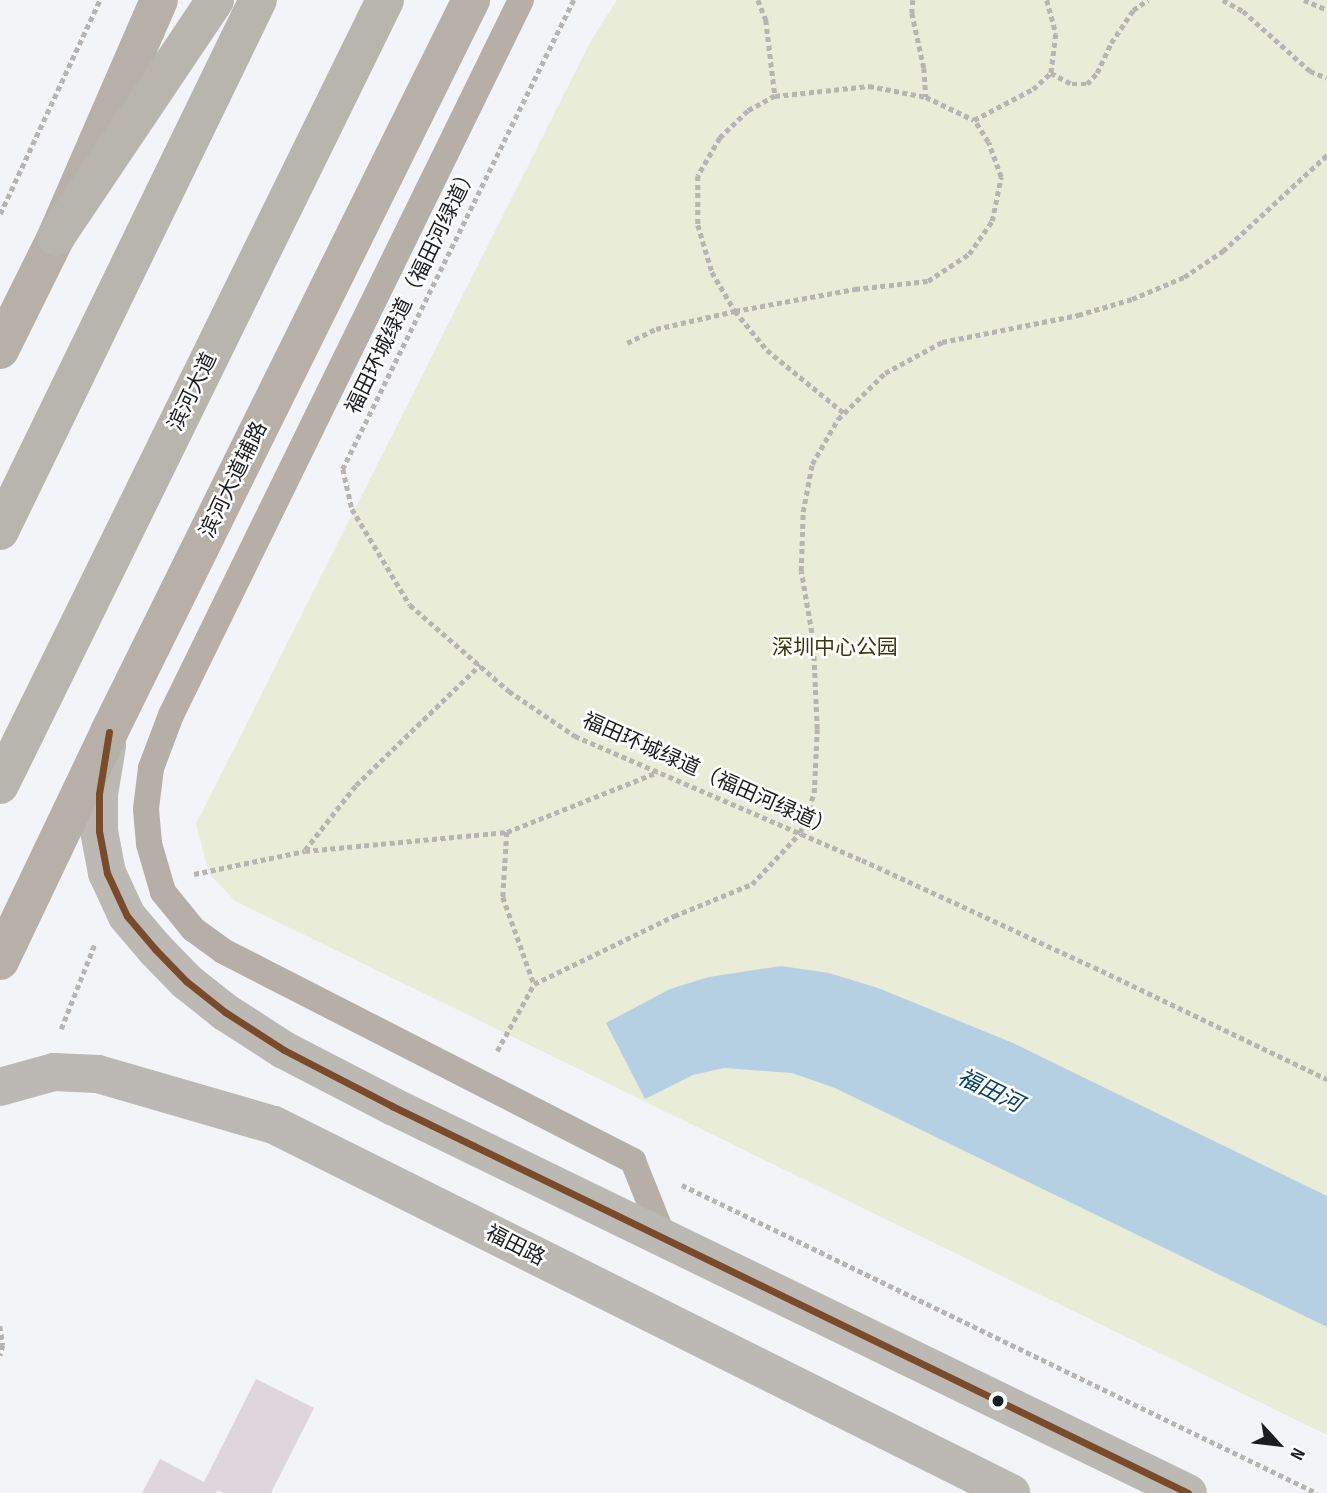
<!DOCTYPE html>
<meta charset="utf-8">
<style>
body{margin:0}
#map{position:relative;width:1327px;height:1493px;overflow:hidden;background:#f2f4f7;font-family:"Sofia Sans Condensed","Noto Sans SC",sans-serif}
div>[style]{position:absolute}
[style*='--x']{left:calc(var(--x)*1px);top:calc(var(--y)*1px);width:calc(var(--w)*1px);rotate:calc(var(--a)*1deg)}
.green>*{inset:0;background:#e9ecd7}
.water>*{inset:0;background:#b6d0e3}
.building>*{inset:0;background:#ded6dc}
.path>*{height:4.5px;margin-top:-2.25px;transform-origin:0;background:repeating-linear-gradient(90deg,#b7b4b1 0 5px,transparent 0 8.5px)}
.service>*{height:26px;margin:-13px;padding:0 13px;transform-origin:13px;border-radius:13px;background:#b5afa8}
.secondary>*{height:38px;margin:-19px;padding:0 19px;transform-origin:19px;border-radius:19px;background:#bcb8b3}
.primary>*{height:38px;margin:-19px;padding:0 19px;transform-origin:19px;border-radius:19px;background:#b6b0a9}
.trunk>*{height:38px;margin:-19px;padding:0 19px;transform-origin:19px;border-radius:19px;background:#b8b4ae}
.bus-1>*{height:7px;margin:-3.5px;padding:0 3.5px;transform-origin:3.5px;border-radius:3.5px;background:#7a4b2a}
.dots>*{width:19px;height:19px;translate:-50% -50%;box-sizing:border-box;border:4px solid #fff;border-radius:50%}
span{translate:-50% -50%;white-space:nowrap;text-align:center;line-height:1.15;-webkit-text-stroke:5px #fff;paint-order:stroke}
.street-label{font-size:21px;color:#1b1d1f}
.park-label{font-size:21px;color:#37390a}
.water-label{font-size:23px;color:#094669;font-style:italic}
.north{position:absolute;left:1243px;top:1409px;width:70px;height:70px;-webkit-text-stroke:5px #fff;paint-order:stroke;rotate:117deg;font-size:19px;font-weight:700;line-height:28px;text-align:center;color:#1b1d1f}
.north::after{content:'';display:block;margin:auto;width:24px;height:32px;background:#1b1d1f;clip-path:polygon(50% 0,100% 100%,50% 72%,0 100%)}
</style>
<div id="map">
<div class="green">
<div style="clip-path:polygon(617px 0,1327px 0,1327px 1435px,235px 901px,209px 873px,196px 824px,592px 39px)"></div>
</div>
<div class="water">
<div style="clip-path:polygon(781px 966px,829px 973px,878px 988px,1013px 1043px,1327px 1196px,1327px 1327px,835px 1088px,792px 1073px,724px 1068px,693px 1075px,645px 1099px,606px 1023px,670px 989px,709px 977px)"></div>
</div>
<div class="building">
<div style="clip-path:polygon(256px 1379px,314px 1408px,271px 1493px,224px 1493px,218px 1490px,216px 1493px,142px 1493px,160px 1459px,204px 1482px)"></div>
</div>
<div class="path">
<div style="--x:574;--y:0;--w:523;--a:116.22"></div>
<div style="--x:343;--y:469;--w:41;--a:77.3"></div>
<div style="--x:352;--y:509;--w:112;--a:58.9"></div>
<div style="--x:410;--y:605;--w:131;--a:41"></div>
<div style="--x:509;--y:691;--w:80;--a:34.3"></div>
<div style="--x:575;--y:736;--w:313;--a:23.4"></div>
<div style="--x:862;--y:860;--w:255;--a:24.8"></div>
<div style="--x:1094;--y:967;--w:259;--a:25.7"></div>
<div style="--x:758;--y:0;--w:22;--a:68"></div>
<div style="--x:766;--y:20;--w:77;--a:83.2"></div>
<div style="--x:775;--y:96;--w:95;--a:-6.1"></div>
<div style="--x:869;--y:86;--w:58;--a:10.9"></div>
<div style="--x:926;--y:97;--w:53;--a:25.6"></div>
<div style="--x:974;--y:120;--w:67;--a:-27.7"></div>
<div style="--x:1033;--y:89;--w:24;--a:-42"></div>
<div style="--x:913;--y:0;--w:13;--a:94"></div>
<div style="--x:912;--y:13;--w:56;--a:77.7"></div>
<div style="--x:924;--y:68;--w:29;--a:86"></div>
<div style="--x:1047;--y:0;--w:35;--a:75"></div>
<div style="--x:1056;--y:34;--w:39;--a:97"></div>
<div style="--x:1051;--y:73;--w:24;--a:28"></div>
<div style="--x:1072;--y:84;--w:15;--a:0"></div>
<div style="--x:1087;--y:84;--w:15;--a:-48"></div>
<div style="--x:1097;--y:73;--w:33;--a:-65"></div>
<div style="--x:1111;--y:43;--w:40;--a:-56"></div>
<div style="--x:1133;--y:10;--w:18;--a:-34"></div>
<div style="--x:1223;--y:0;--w:23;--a:29"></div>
<div style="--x:1243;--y:11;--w:90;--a:41.8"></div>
<div style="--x:1310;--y:71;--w:18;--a:22"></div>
<div style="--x:1304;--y:0;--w:25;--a:23"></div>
<div style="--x:775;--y:96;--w:31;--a:151"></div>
<div style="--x:748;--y:111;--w:39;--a:136"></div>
<div style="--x:720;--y:138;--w:44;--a:120.1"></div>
<div style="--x:698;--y:176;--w:49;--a:90"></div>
<div style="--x:698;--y:225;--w:49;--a:73.4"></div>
<div style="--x:712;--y:272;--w:45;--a:59.5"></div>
<div style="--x:735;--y:311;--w:122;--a:-10.4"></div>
<div style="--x:855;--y:289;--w:73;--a:-6.3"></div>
<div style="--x:928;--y:281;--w:49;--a:-33.4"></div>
<div style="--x:969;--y:254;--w:40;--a:-55.1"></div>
<div style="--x:992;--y:221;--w:45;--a:-78.4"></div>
<div style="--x:1001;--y:177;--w:37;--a:-110"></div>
<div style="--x:988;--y:142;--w:26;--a:-122"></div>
<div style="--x:0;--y:214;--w:236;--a:-65"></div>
<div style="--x:627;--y:343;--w:32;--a:-26"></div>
<div style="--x:656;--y:329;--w:81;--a:-12.8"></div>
<div style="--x:735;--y:311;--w:50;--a:50.6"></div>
<div style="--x:767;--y:350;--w:99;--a:39.3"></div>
<div style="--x:507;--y:832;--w:65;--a:93.5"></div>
<div style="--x:503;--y:897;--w:92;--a:70.4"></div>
<div style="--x:534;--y:984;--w:156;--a:-25.9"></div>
<div style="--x:674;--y:916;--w:84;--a:-22.3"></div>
<div style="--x:752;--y:884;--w:70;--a:-46.7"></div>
<div style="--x:800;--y:833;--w:42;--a:-70.7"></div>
<div style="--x:814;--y:793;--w:64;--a:-87.3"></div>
<div style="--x:817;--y:729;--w:88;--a:-92.6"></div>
<div style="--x:813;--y:641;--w:71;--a:-99.7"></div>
<div style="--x:801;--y:571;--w:59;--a:-88.1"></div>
<div style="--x:803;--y:512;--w:49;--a:-79.4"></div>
<div style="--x:812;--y:464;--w:52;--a:-60"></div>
<div style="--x:838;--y:419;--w:66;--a:-44.4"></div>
<div style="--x:885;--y:373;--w:65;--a:-28.5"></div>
<div style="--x:942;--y:342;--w:139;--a:-11.2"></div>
<div style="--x:1078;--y:315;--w:56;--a:-16.5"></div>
<div style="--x:1132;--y:299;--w:56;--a:-22.9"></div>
<div style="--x:1184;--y:277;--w:47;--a:-33.7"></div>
<div style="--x:1223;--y:251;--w:142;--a:-42.7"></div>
<div style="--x:305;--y:850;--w:83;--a:-51.9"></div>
<div style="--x:356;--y:785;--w:173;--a:-44.1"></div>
<div style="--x:194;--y:874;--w:113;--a:-11.7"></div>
<div style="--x:305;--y:851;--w:203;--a:-5.4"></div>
<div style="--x:507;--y:832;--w:162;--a:-21.7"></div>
<div style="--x:61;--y:1029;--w:92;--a:-68.4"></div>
<div style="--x:497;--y:1051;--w:77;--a:-61.1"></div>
<div style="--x:682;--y:1185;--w:706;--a:25.88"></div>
<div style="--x:0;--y:1326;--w:19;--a:81"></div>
<div style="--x:3;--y:1345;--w:11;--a:105"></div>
</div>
<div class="service">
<div style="--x:521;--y:0;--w:796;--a:116.08"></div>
<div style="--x:171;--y:715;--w:57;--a:110.7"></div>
<div style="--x:151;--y:768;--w:41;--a:97"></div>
<div style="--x:146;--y:809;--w:35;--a:85"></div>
<div style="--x:149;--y:844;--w:50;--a:73.7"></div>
<div style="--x:163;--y:892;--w:48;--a:51"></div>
<div style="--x:193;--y:929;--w:37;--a:36"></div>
<div style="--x:223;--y:951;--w:461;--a:27.1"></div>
<div style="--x:633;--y:1161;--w:81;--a:68.2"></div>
</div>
<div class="secondary">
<div style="--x:107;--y:746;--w:49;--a:99.5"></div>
<div style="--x:99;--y:794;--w:37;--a:90"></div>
<div style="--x:99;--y:831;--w:43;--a:79.2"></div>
<div style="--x:107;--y:873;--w:47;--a:65.1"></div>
<div style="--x:127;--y:916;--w:43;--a:49.7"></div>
<div style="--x:155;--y:949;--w:45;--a:45.9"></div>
<div style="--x:186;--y:981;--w:50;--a:38.5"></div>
<div style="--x:225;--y:1012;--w:70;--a:32.8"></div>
<div style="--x:284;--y:1050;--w:122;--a:27.4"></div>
<div style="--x:392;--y:1106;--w:885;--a:25.93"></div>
<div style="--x:0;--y:1087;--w:56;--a:-15.5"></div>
<div style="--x:54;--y:1072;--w:44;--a:2.6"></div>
<div style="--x:98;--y:1074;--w:183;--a:16.2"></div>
<div style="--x:274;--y:1125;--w:824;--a:26.53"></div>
</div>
<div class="primary">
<div style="--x:0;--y:350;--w:126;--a:-63.6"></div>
<div style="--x:56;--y:237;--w:258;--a:-66.5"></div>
<div style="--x:0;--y:961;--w:254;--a:-64.5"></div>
<div style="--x:109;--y:732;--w:817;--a:-63.69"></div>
</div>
<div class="trunk">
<div style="--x:56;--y:237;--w:285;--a:-56.1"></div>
<div style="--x:0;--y:531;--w:590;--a:-64.09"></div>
<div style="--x:0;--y:785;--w:874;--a:-63.87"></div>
</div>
<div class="bus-1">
<div style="--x:109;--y:732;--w:63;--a:99.2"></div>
<div style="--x:99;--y:794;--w:37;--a:90"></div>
<div style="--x:99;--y:831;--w:43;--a:79.2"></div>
<div style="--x:107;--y:873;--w:47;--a:65.1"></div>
<div style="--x:127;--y:916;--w:43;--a:49.7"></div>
<div style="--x:155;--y:949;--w:45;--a:45.9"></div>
<div style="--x:186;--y:981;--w:50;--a:38.5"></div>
<div style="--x:225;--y:1012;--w:70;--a:32.8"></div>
<div style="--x:284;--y:1050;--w:122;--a:27.4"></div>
<div style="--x:392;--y:1106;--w:885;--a:25.93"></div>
</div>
<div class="dots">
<div style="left:998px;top:1401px;background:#1b1d1f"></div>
</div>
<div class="street-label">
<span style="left:412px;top:290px;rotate:-64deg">福田环城绿道（福田河绿道）</span>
<span style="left:193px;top:392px;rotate:-64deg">滨河大道</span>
<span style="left:234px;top:480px;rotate:-64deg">滨河大道辅路</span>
<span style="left:708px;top:775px;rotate:24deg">福田环城绿道（福田河绿道）</span>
<span style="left:515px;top:1246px;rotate:27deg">福田路</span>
</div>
<div class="park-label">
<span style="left:835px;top:648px">深圳中心公园</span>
</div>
<div class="water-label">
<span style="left:990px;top:1091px;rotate:26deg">福田河</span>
</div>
<div class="north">N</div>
</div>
